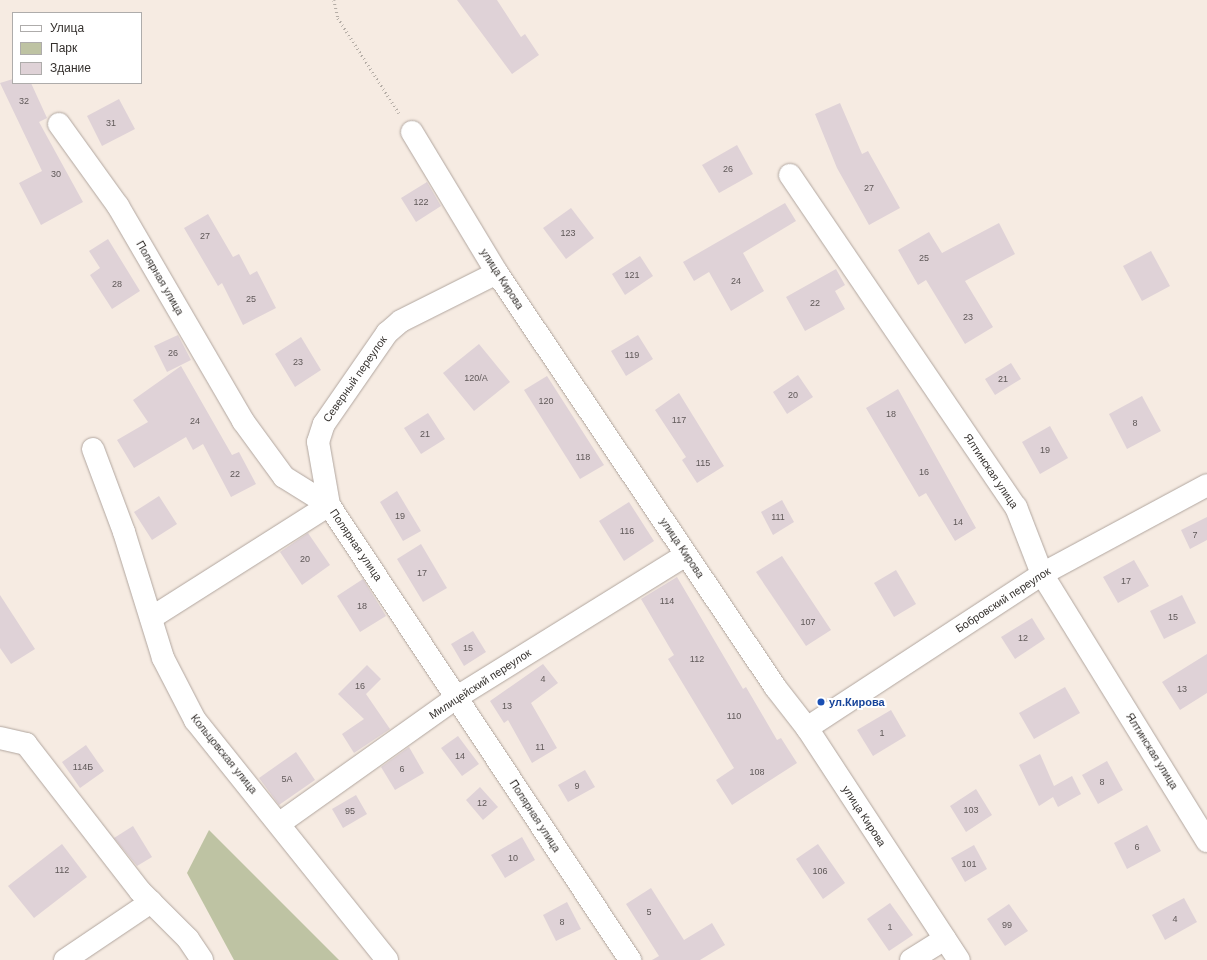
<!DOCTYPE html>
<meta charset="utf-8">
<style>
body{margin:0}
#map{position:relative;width:1207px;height:960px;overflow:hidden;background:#f6ebe2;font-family:Helvetica,sans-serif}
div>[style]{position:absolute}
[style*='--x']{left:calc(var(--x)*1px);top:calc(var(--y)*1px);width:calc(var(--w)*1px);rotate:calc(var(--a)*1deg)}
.green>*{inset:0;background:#bec3a3}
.building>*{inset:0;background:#dfd2d7}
.path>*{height:2.5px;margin-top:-1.25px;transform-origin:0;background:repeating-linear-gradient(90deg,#b5ada6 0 1px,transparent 0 4px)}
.roads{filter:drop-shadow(0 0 1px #b1a69f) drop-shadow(0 0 1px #b1a69f)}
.street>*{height:22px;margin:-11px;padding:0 11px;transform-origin:11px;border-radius:11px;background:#fff}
.dots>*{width:11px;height:11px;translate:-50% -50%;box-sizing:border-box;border:2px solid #fff;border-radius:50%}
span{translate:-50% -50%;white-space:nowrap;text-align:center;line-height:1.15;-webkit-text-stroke:4px #fff;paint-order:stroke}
.number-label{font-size:9px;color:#5f5858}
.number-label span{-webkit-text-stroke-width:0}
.street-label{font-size:11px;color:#34302d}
.transit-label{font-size:11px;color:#164399;font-weight:700}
.left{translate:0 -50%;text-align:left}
.legend{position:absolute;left:12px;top:12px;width:130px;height:72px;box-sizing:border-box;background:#fff;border:1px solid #aeacab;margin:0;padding:5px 7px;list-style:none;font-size:12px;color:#34302d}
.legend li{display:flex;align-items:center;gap:8px;height:20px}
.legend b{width:20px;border:1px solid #aeacab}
</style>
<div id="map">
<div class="green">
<div style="clip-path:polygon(209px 830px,339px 960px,234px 960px,187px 873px)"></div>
</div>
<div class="building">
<div style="clip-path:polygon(457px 0,497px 0,521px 37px,525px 34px,539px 55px,512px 74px)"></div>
<div style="clip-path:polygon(13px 79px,13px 83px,31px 83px,47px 118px,39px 122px,83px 202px,41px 225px,19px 183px,42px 171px,0 83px)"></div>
<div style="clip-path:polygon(119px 99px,135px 129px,102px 146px,87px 116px)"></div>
<div style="clip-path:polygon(840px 103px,862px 154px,868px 151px,900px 208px,869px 225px,837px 168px,815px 114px)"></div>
<div style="clip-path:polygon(737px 145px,753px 174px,719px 193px,702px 165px)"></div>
<div style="clip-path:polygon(427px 182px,441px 206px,416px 222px,401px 198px)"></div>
<div style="clip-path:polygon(785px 203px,796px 221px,743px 253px,764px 291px,731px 311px,709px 272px,694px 281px,683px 262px)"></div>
<div style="clip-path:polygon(571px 208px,594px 238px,566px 259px,543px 228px)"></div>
<div style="clip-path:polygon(208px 214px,233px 257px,239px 254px,250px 275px,257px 271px,276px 308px,243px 325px,222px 283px,218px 286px,184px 228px)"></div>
<div style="clip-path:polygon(999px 223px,1015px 254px,965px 281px,993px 327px,965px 344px,926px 280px,918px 285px,898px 250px,929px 232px,942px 253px)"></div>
<div style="clip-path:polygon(108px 239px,140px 291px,112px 309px,90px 275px,100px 268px,89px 251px)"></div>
<div style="clip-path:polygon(1151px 251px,1170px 286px,1142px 301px,1123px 266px)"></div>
<div style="clip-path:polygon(640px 256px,653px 276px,625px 295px,612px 274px)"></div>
<div style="clip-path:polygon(836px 269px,845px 285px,835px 291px,845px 309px,805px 331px,786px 297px)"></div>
<div style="clip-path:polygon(178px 335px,191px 360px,167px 372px,154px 346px)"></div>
<div style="clip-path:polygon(638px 335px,653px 359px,626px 376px,611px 351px)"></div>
<div style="clip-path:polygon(301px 337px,321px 370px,295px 387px,275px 354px)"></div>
<div style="clip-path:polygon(479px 344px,510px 382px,474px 411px,443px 373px)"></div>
<div style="clip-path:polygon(1011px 363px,1021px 379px,995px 395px,985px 379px)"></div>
<div style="clip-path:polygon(181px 366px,232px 455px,239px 452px,256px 484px,231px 497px,203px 444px,193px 450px,186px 437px,134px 468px,117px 440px,148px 422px,133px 400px)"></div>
<div style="clip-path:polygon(798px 375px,813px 397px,787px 414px,773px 392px)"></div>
<div style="clip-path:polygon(547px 376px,604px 465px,580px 479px,524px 390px)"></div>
<div style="clip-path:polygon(898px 389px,976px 528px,955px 541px,926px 493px,919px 497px,866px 408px)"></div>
<div style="clip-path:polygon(679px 393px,724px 466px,697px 483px,682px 460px,686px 457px,655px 410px)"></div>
<div style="clip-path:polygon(1142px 396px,1161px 431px,1127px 449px,1109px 414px)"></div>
<div style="clip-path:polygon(428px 413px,445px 439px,421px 454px,404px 428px)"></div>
<div style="clip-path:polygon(1050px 426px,1068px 458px,1040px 474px,1022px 442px)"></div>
<div style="clip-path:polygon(397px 491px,421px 531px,403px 541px,380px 502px)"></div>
<div style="clip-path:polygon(159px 496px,177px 524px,152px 540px,134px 512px)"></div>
<div style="clip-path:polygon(782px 500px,794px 522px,773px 535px,761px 512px)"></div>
<div style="clip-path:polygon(629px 502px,654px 541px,624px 561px,599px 521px)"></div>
<div style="clip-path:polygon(1207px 517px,1207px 540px,1190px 549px,1181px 530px)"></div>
<div style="clip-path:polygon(308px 533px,330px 565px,302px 585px,280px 552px)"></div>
<div style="clip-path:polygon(421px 544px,447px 588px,423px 602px,397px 559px)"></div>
<div style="clip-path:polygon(782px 556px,831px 630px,806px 646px,756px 572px)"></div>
<div style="clip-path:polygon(1134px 560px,1149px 586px,1118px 603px,1103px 577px)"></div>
<div style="clip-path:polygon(896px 570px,916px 604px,894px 617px,874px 583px)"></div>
<div style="clip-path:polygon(677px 577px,743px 689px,746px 687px,777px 740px,781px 738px,797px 763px,732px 805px,716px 780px,734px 768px,668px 659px,674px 655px,641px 599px)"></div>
<div style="clip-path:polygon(363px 579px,386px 616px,360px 632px,337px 596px)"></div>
<div style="clip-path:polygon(0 595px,35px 649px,11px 664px,0 648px)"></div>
<div style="clip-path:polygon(1182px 595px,1196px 623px,1164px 639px,1150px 611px)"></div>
<div style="clip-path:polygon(1032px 618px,1045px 639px,1015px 659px,1001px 637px)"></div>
<div style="clip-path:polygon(473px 631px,486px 652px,464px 666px,451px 644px)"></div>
<div style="clip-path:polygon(1207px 654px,1207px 693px,1180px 710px,1162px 682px)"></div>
<div style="clip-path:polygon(543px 664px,558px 683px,531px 703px,557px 748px,532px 763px,508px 720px,504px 723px,490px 701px)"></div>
<div style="clip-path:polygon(367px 665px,381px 679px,366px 694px,390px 729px,354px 753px,342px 734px,364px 719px,338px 694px)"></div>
<div style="clip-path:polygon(1065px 687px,1080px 713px,1034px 739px,1019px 713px)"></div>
<div style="clip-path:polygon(891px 710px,906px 736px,873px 756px,857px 730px)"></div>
<div style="clip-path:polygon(458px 736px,479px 764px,462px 776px,441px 748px)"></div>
<div style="clip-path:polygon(86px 745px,104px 771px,80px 788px,62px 762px)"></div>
<div style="clip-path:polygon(409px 747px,424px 773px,395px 790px,381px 767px)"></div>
<div style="clip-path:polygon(296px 752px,315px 780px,279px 805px,259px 778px)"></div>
<div style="clip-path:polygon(1040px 754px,1054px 786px,1072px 776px,1081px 794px,1058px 807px,1053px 797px,1039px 806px,1019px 765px)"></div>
<div style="clip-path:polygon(1107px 761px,1123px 790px,1098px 804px,1082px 775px)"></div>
<div style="clip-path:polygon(585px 770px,595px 787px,568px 802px,558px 785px)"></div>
<div style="clip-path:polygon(480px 787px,498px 807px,483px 820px,466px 800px)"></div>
<div style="clip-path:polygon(976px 789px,992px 815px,966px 832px,950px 806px)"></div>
<div style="clip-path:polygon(356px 795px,367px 814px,343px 828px,332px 809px)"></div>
<div style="clip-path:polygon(1147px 825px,1161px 851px,1127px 869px,1114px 843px)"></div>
<div style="clip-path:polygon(133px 826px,152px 857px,137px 866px,114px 838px)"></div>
<div style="clip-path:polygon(522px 837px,535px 860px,505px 878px,491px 855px)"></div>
<div style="clip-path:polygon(62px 844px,87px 877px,34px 918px,8px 886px)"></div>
<div style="clip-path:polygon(818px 844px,845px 883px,823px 899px,796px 859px)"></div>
<div style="clip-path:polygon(974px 845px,987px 869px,965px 882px,951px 858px)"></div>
<div style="clip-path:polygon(651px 888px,684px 940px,712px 923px,725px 945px,700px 960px,652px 960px,659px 956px,626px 904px)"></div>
<div style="clip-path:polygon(1184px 898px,1197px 922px,1165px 940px,1152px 915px)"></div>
<div style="clip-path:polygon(567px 902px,581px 929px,556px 941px,543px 915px)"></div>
<div style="clip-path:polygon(890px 903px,913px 935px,889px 951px,867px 919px)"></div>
<div style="clip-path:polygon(1009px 904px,1028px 931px,1005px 946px,987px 919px)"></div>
</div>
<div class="path">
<div style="--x:334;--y:0;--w:18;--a:77"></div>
<div style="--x:338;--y:18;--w:113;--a:57.3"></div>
</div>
<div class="roads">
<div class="street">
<div style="--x:59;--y:124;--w:101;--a:54.3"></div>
<div style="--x:118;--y:206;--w:249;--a:59.8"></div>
<div style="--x:243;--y:421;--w:69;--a:53.8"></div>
<div style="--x:284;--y:477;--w:53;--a:31.9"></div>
<div style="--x:329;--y:505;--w:546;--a:56.51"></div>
<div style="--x:412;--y:132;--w:165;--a:58.9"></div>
<div style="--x:497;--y:273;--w:499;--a:56.1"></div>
<div style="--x:775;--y:687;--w:52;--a:52"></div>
<div style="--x:807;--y:728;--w:277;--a:56.8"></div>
<div style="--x:790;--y:175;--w:402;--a:55.8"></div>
<div style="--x:1016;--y:507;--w:72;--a:68.8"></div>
<div style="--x:1042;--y:574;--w:314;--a:58.3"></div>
<div style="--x:93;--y:449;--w:89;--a:69.5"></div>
<div style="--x:124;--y:532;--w:132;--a:72.8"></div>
<div style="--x:163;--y:658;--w:70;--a:62.7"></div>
<div style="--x:195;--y:720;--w:307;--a:51.3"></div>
<div style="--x:151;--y:618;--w:211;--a:-32.4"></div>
<div style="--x:329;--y:505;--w:64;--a:-99.9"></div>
<div style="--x:318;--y:442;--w:19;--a:-72"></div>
<div style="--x:324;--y:424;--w:111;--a:-55.3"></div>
<div style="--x:387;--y:333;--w:18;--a:-41"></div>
<div style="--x:401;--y:321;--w:107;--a:-26.6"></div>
<div style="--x:807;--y:728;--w:281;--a:-33.2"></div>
<div style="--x:1042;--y:574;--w:187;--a:-28.3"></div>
<div style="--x:0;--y:738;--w:27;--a:13"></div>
<div style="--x:26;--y:744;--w:186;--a:52.2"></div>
<div style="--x:140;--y:891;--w:68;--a:45"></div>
<div style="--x:188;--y:939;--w:25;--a:56"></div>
<div style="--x:280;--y:823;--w:217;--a:-35.4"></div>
<div style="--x:457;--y:697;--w:269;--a:-31.8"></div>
<div style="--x:65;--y:960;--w:104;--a:-34"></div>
<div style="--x:911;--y:960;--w:40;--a:-32"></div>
</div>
</div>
<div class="dots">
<div style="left:821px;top:702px;background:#1a4fb4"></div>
</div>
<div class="number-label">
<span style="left:24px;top:101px">32</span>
<span style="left:111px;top:123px">31</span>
<span style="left:728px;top:169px">26</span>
<span style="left:56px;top:174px">30</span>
<span style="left:869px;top:188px">27</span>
<span style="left:421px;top:202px">122</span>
<span style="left:568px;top:233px">123</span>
<span style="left:205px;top:236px">27</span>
<span style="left:924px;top:258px">25</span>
<span style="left:632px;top:275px">121</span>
<span style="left:736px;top:281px">24</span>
<span style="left:117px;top:284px">28</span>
<span style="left:251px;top:299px">25</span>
<span style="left:815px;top:303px">22</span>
<span style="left:968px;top:317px">23</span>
<span style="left:173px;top:353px">26</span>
<span style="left:632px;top:355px">119</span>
<span style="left:298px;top:362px">23</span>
<span style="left:476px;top:378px">120/А</span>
<span style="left:1003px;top:379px">21</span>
<span style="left:793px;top:395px">20</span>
<span style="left:546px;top:401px">120</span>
<span style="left:891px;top:414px">18</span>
<span style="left:679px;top:420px">117</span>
<span style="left:195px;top:421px">24</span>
<span style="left:1135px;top:423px">8</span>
<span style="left:425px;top:434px">21</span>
<span style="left:1045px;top:450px">19</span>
<span style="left:583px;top:457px">118</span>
<span style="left:703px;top:463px">115</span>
<span style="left:924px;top:472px">16</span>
<span style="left:235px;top:474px">22</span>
<span style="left:400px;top:516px">19</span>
<span style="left:778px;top:517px">111</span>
<span style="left:958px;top:522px">14</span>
<span style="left:627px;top:531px">116</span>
<span style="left:1195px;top:535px">7</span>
<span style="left:305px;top:559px">20</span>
<span style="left:422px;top:573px">17</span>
<span style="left:1126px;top:581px">17</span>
<span style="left:667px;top:601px">114</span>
<span style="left:362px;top:606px">18</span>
<span style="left:1173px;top:617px">15</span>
<span style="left:808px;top:622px">107</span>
<span style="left:1023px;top:638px">12</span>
<span style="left:468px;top:648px">15</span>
<span style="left:697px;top:659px">112</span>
<span style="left:543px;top:679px">4</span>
<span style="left:360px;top:686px">16</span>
<span style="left:1182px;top:689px">13</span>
<span style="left:507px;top:706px">13</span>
<span style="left:734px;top:716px">110</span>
<span style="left:882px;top:733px">1</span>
<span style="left:540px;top:747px">11</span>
<span style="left:460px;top:756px">14</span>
<span style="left:83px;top:767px">114Б</span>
<span style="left:402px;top:769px">6</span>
<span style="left:757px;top:772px">108</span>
<span style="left:287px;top:779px">5А</span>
<span style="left:1102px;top:782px">8</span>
<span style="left:577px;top:786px">9</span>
<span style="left:482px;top:803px">12</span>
<span style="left:971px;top:810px">103</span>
<span style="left:350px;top:811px">95</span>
<span style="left:1137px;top:847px">6</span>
<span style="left:513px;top:858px">10</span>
<span style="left:969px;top:864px">101</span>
<span style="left:62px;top:870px">112</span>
<span style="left:820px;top:871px">106</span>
<span style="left:649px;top:912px">5</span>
<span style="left:1175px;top:919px">4</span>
<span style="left:562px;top:922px">8</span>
<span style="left:1007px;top:925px">99</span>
<span style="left:890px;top:927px">1</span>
</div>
<div class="street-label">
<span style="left:160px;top:278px;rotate:60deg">Полярная улица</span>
<span style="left:502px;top:279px;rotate:57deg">улица Кирова</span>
<span style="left:355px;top:379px;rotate:-55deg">Северный переулок</span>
<span style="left:991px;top:471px;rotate:56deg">Ялтинская улица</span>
<span style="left:356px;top:545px;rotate:56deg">Полярная улица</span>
<span style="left:682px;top:548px;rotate:56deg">улица Кирова</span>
<span style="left:1003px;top:600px;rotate:-33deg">Бобровский переулок</span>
<span style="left:480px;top:684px;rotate:-33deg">Милицейский переулок</span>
<span style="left:1152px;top:751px;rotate:58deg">Ялтинская улица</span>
<span style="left:224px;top:754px;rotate:51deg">Кольцовская улица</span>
<span style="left:535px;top:816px;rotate:57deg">Полярная улица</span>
<span style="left:864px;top:816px;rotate:57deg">улица Кирова</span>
</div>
<div class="transit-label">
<span class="left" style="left:829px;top:702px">ул.Кирова</span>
</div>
<ul class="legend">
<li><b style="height:5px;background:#fff"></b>Улица</li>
<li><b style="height:11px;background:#bec3a3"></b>Парк</li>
<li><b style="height:11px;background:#dfd2d7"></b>Здание</li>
</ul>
</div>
